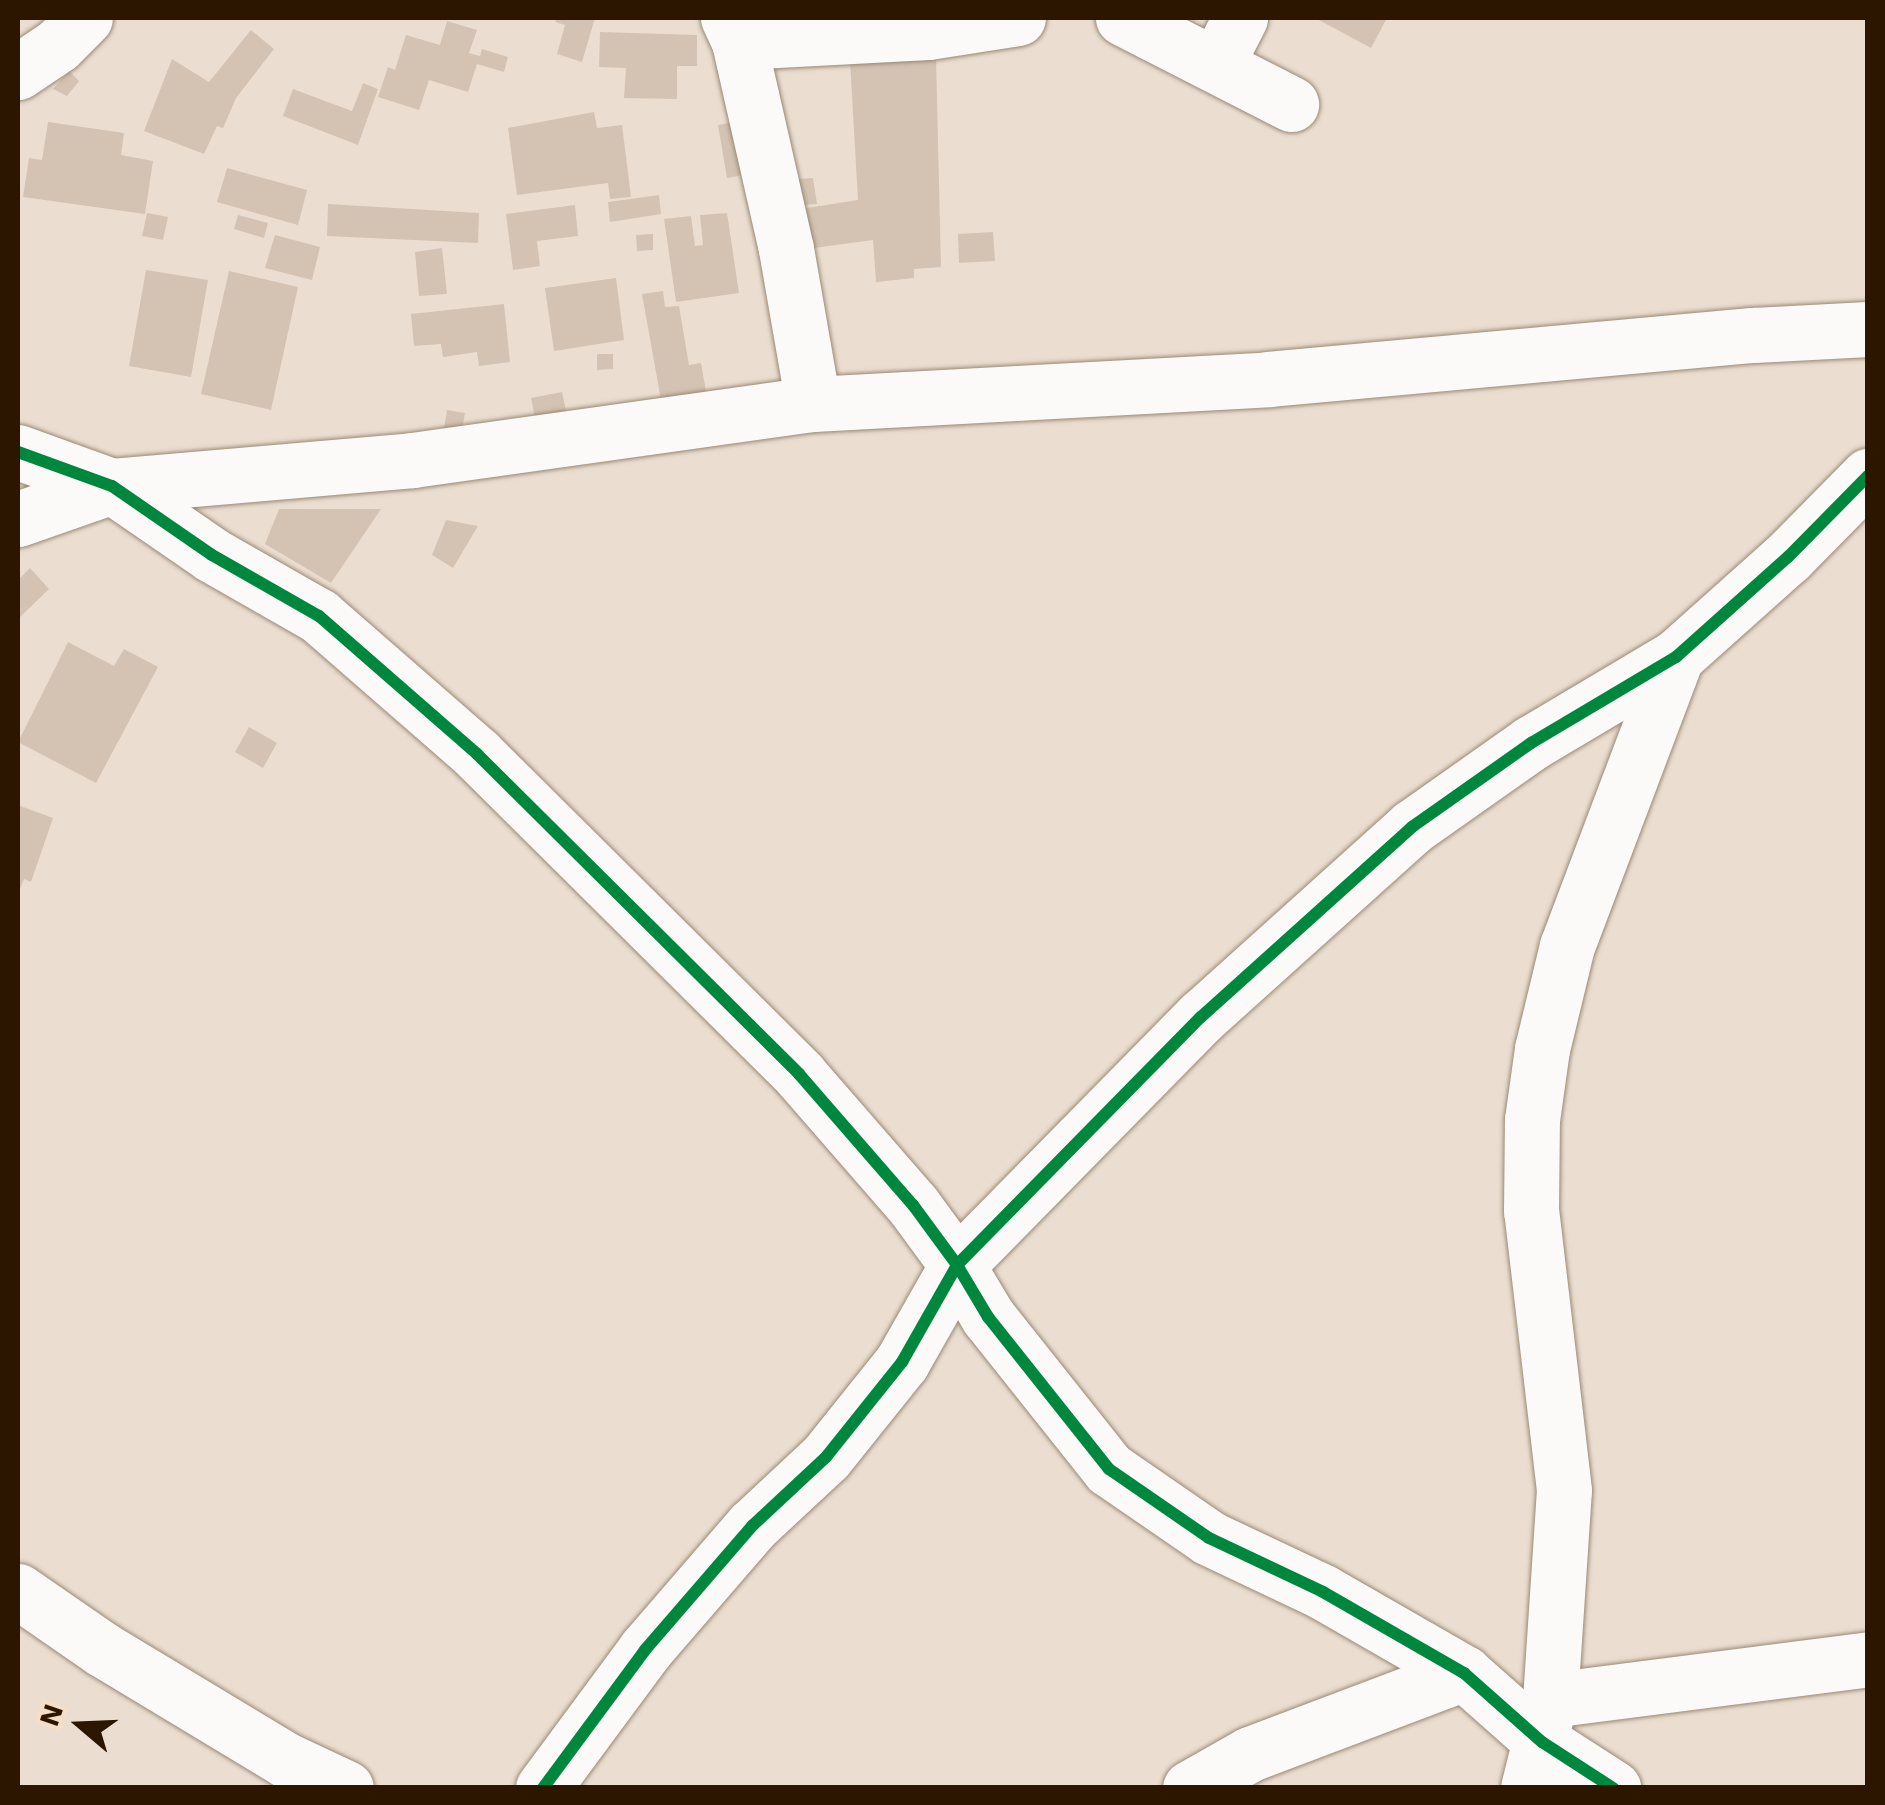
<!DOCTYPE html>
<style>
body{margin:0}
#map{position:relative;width:1885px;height:1805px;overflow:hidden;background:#ebded1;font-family:"Work Sans",sans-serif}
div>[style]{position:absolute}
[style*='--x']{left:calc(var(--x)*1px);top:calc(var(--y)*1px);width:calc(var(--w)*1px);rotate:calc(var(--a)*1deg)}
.building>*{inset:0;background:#d4c3b2}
.roads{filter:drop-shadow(0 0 2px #998976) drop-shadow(0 0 2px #998976)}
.minor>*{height:55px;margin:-27.5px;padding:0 27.5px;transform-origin:27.5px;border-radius:27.5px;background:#fcfaf8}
.cycleway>*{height:12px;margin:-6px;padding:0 6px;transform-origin:6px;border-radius:6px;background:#00873e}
span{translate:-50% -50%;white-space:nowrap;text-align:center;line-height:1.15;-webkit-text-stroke:8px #f6ddc6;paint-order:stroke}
.frame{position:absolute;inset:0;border:20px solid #2c1600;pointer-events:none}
.north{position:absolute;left:30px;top:1675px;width:100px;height:100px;-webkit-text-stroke:8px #f6ddc6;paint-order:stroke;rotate:289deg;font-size:28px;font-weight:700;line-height:40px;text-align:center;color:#2c1600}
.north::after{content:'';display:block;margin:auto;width:35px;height:45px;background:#2c1600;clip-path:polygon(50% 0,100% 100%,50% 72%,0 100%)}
</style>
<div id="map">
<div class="building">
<div style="clip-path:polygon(557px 18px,595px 18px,582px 62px,557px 54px,565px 25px,555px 22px)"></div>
<div style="clip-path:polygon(1315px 18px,1387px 18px,1371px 48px)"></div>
<div style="clip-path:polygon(447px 21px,477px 30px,469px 53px,480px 56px,482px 49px,508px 57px,504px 72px,477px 64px,468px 92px,429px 80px,419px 110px,378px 97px,388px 67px,395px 70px,406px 35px,440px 45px)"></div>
<div style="clip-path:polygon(251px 30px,274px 49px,236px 98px,223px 128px,217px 126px,204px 154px,144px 131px,172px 59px,209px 82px)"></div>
<div style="clip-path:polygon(600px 32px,697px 35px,697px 66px,677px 66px,677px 99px,624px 98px,626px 68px,599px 67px)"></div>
<div style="clip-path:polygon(936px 57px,941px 267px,914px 269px,914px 278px,876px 282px,873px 240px,799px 250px,794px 210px,858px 200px,850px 61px)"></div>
<div style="clip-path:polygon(69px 71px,79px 81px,67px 96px,53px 89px)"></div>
<div style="clip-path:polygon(363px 83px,378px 89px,358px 145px,283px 116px,293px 89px,352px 111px)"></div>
<div style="clip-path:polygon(594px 112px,597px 128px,622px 125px,631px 197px,610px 199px,608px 183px,517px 195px,508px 128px)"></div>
<div style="clip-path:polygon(740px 121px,750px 174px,727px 178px,718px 125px)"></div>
<div style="clip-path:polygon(48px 122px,124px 133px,121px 155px,153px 161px,145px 214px,23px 197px,29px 158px,42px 160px)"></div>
<div style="clip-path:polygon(227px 168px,307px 190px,298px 225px,217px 202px)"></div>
<div style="clip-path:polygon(813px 178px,817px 204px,791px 206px,787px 180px)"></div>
<div style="clip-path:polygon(659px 195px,661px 214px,610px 222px,608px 202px)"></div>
<div style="clip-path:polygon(328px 204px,479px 213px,478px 243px,327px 236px)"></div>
<div style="clip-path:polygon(575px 205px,578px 236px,537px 241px,540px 266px,513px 270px,506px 214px)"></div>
<div style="clip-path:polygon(147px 213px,168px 217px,163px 240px,142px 236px)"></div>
<div style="clip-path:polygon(727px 213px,739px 293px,676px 302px,664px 219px,691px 216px,695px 246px,703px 245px,700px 215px)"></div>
<div style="clip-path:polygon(238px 215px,268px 223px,264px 238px,234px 229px)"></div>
<div style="clip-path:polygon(993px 232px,995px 261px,959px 263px,958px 234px)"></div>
<div style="clip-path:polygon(653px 234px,653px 250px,637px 251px,636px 235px)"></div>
<div style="clip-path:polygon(275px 235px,320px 247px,312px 280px,265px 268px)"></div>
<div style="clip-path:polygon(442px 248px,447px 294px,419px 296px,415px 252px)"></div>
<div style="clip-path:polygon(146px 270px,208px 280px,191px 377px,129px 366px)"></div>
<div style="clip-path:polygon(229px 271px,298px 287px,271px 410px,201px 394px)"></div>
<div style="clip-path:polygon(616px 278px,624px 340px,554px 351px,545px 288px)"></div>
<div style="clip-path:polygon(663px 291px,665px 307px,679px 306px,689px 365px,701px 363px,707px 397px,662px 406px,642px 294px)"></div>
<div style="clip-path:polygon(504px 304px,510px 362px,479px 366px,477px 352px,443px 357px,441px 344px,414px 346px,411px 314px)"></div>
<div style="clip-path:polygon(597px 354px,613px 354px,613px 369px,597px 370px)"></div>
<div style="clip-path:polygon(562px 392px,568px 420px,537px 427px,531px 398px)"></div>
<div style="clip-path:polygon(447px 410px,465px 413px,461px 436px,443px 434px)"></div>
<div style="clip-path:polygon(279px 509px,381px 509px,331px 583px,265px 544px)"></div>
<div style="clip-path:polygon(446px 520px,478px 526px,453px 568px,432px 555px)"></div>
<div style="clip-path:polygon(30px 568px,49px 589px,18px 619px,18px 580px)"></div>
<div style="clip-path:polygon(68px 642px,114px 666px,124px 649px,158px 667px,96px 783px,18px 742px)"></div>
<div style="clip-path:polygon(249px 727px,277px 743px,263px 768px,235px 752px)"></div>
<div style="clip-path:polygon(18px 805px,53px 818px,31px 882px,24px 879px,18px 894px)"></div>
</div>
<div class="roads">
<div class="minor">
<div style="--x:728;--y:18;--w:26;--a:65"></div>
<div style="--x:739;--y:42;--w:212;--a:77.2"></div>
<div style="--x:786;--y:249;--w:157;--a:80.1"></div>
<div style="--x:1123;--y:18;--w:189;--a:27.1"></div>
<div style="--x:739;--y:42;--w:189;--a:-3"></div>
<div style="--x:928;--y:32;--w:91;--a:-8.8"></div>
<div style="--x:1216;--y:65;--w:53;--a:-62.9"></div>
<div style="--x:18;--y:72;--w:48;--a:-34"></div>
<div style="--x:58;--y:45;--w:38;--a:-45"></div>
<div style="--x:18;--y:452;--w:100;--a:19.9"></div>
<div style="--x:112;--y:486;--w:121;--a:34.6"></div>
<div style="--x:212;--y:555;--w:123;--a:29.7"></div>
<div style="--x:319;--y:616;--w:210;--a:41.1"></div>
<div style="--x:477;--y:754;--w:454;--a:44.8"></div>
<div style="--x:799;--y:1074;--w:174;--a:49"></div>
<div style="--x:913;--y:1205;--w:74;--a:53.7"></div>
<div style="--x:957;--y:1265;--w:61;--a:59.2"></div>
<div style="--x:988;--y:1317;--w:194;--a:51.5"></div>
<div style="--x:1109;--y:1469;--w:121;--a:34.6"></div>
<div style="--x:1209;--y:1538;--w:126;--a:25.3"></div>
<div style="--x:1323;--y:1592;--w:163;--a:29.9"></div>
<div style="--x:1464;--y:1673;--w:104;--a:41.5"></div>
<div style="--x:1542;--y:1742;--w:85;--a:32.9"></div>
<div style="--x:18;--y:519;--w:100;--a:-19.3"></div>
<div style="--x:112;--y:486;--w:302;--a:-4.9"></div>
<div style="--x:413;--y:460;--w:404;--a:-8"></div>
<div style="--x:813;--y:404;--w:456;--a:-3.1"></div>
<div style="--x:1268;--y:379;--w:488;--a:-5.2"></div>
<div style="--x:1754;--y:335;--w:114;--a:-3"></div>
<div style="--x:18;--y:1591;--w:102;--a:34.6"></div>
<div style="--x:102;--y:1649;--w:215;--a:31.1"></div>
<div style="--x:286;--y:1760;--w:66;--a:25"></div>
<div style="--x:1550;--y:1700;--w:321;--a:-7.3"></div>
<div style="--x:543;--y:1788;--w:172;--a:-53.5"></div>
<div style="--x:645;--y:1650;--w:164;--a:-49.2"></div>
<div style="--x:752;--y:1526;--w:101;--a:-43"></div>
<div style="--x:826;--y:1457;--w:122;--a:-51.3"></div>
<div style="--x:902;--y:1362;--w:112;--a:-60.4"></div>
<div style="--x:957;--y:1265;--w:348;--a:-45.5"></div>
<div style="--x:1201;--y:1017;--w:284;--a:-42"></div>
<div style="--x:1412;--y:827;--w:146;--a:-35.2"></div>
<div style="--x:1531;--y:743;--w:169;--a:-30.7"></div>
<div style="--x:1676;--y:657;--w:150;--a:-41.8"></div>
<div style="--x:1788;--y:557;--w:114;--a:-45.4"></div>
<div style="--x:1190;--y:1788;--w:69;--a:-29.5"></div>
<div style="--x:1250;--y:1754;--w:229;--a:-20.7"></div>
<div style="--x:1528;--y:1788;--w:91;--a:-76"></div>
<div style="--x:1550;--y:1700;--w:210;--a:-86.2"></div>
<div style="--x:1564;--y:1490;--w:281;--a:-96.7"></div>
<div style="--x:1531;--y:1211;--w:91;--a:-89.4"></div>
<div style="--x:1532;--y:1120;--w:72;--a:-82"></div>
<div style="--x:1542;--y:1049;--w:106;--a:-76.4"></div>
<div style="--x:1567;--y:946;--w:309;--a:-69.3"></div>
</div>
</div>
<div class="cycleway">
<div style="--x:18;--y:452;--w:100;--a:19.9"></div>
<div style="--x:112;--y:486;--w:121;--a:34.6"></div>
<div style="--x:212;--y:555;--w:123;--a:29.7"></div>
<div style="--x:319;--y:616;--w:210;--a:41.1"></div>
<div style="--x:477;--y:754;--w:454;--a:44.8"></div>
<div style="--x:799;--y:1074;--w:174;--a:49"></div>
<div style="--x:913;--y:1205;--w:74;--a:53.7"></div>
<div style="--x:957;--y:1265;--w:61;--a:59.2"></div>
<div style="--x:988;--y:1317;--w:194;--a:51.5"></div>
<div style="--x:1109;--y:1469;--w:121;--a:34.6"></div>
<div style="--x:1209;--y:1538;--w:126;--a:25.3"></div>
<div style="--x:1323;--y:1592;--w:163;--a:29.9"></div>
<div style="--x:1464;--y:1673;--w:104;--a:41.5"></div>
<div style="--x:1542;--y:1742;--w:85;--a:32.9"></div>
<div style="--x:543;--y:1788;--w:172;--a:-53.5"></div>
<div style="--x:645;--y:1650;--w:164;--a:-49.2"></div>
<div style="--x:752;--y:1526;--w:101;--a:-43"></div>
<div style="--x:826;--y:1457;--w:122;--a:-51.3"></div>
<div style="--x:902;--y:1362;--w:112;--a:-60.4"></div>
<div style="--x:957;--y:1265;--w:348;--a:-45.5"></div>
<div style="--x:1201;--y:1017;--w:284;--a:-42"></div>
<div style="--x:1412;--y:827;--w:146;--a:-35.2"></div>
<div style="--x:1531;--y:743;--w:169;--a:-30.7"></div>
<div style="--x:1676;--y:657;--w:150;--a:-41.8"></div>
<div style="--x:1788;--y:557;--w:114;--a:-45.4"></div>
</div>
<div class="frame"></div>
<div class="north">N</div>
</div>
